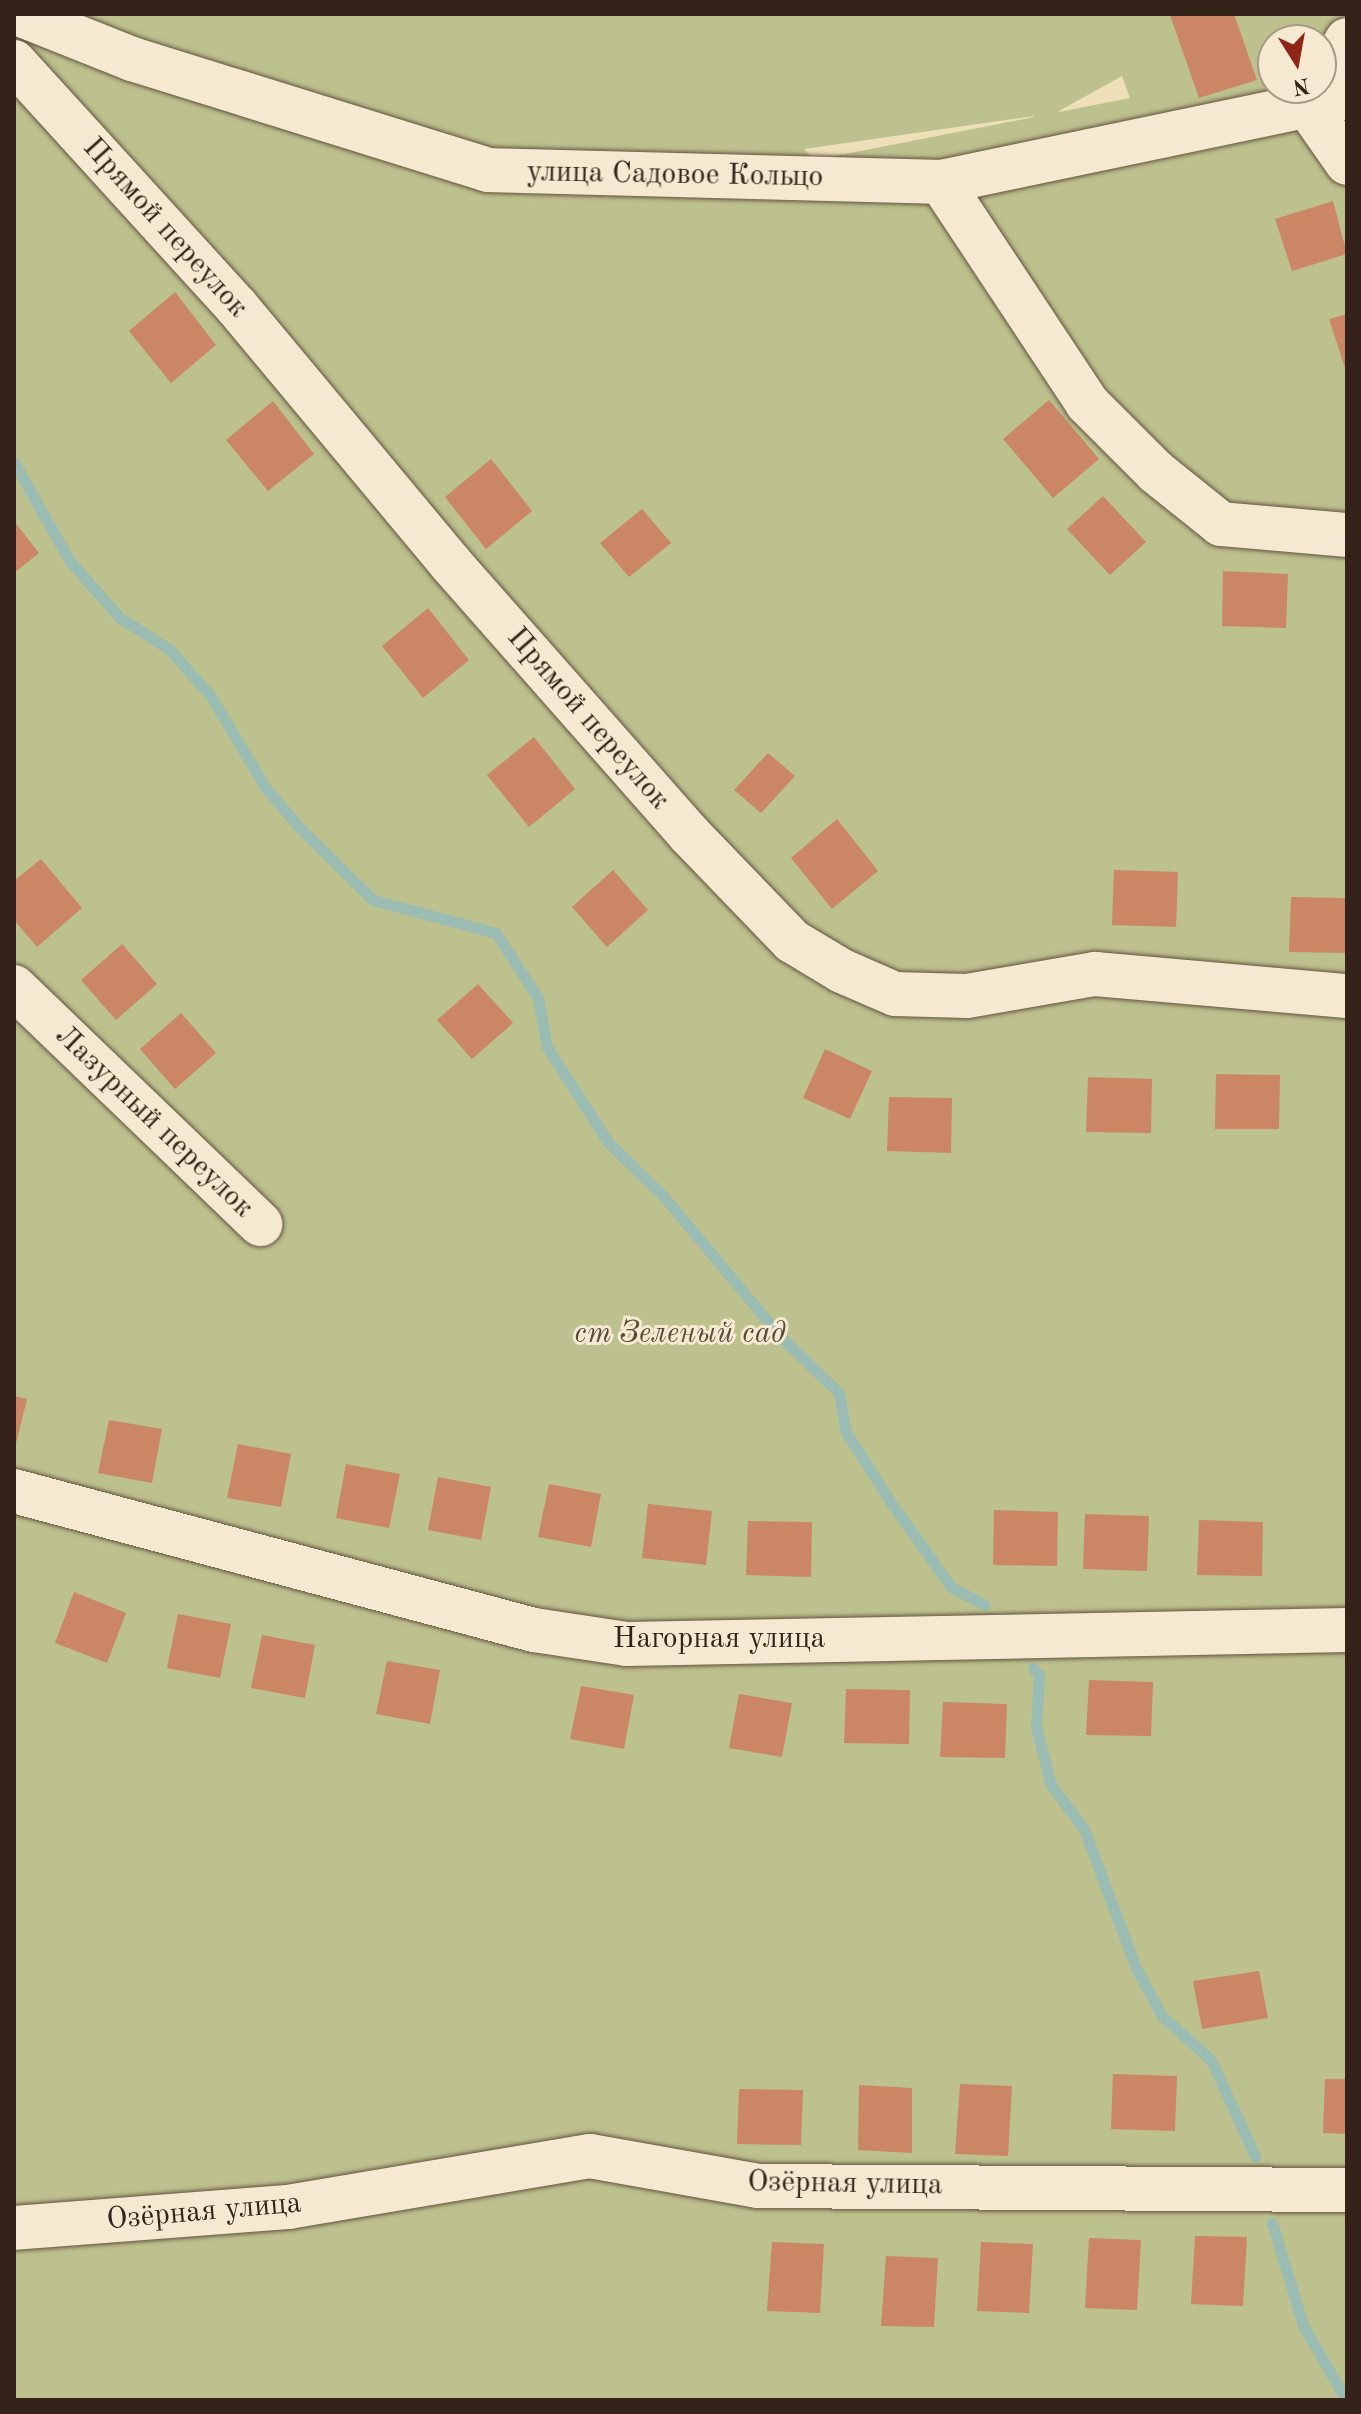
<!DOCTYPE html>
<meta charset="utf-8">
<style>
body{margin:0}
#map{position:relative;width:1361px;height:2414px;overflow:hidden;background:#efdfb8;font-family:"Old Standard TT",serif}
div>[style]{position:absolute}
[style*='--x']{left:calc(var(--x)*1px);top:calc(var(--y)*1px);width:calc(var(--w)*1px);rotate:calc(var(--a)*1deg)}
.green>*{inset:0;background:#bcc18d}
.stream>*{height:11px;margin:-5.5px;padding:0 5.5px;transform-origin:5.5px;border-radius:5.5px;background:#9abcb3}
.building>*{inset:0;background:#ca8665}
.roads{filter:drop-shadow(0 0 2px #645241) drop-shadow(0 0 2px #645241)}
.minor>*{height:44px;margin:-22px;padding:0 22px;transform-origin:22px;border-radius:22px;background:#f5ead1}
span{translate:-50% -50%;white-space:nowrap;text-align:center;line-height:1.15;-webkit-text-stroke:6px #f5ead1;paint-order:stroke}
.street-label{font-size:30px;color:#352319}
.park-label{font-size:30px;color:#574a36;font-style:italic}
.frame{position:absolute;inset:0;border:16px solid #352319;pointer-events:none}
.north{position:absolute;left:1257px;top:24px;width:80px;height:80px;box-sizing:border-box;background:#f5ead1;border:2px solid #a89a87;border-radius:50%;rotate:169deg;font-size:22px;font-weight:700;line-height:32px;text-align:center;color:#352319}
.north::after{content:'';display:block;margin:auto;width:28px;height:36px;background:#8f2418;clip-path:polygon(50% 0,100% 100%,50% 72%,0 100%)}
</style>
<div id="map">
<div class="green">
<div style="clip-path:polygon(evenodd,14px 14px,1347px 14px,1347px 2400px,14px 2400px,14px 14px,1273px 40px,1321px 40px,1321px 88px,1273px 88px,1273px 40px,14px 14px,1122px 76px,1130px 98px,1059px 112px,1059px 111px,1122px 76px,14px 14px,1034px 117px,814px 160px,804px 149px,1034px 116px,1034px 117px)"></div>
</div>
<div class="stream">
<div style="--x:14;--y:462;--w:112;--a:60.7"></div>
<div style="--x:69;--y:560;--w:76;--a:48.7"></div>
<div style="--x:119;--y:617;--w:59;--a:32.6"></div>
<div style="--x:169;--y:649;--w:62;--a:48.3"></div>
<div style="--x:210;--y:695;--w:107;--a:59.1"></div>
<div style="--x:265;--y:787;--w:54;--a:49.5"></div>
<div style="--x:300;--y:828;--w:103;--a:44.6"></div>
<div style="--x:373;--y:900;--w:127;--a:15"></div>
<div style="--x:496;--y:933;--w:77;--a:57.1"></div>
<div style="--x:538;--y:998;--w:50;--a:79.6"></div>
<div style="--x:547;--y:1047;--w:113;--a:57.3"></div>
<div style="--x:608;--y:1142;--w:80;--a:44.5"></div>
<div style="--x:665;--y:1198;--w:180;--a:50.2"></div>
<div style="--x:780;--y:1336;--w:82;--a:44"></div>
<div style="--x:839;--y:1393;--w:40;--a:80"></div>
<div style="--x:846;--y:1432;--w:82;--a:57.5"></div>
<div style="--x:890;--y:1501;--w:105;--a:54.7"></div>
<div style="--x:951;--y:1587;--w:38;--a:28"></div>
<div style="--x:1033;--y:1668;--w:9;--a:49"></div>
<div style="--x:1039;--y:1675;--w:52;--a:93.3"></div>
<div style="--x:1036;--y:1727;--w:60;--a:75.5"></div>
<div style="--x:1051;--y:1785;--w:55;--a:53.1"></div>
<div style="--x:1084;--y:1829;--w:148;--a:69.5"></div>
<div style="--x:1136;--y:1968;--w:55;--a:61.6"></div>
<div style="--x:1162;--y:2016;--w:66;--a:41.9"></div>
<div style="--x:1211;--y:2060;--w:106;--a:65.4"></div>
<div style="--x:1272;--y:2223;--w:107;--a:73.1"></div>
<div style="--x:1303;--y:2325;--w:86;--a:60.2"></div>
</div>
<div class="building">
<div style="clip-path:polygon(1234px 14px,1257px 80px,1199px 98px,1170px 15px)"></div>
<div style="clip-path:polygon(1333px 201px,1347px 254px,1292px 271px,1275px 219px)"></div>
<div style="clip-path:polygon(175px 292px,216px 345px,171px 383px,129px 331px)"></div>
<div style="clip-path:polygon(1347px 314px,1347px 371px,1346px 371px,1329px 319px)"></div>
<div style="clip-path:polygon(1049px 400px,1099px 459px,1053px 498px,1003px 439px)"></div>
<div style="clip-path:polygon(273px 401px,314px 454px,268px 491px,226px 440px)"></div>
<div style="clip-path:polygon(491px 459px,532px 511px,486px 549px,445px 497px)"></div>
<div style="clip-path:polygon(1103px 496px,1146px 542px,1110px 575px,1067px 529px)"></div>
<div style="clip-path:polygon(642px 509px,671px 543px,629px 577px,600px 543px)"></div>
<div style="clip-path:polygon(14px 521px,39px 553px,14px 573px)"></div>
<div style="clip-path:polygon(1223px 571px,1288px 574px,1286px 628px,1222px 626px)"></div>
<div style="clip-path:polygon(428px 608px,469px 660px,423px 698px,382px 646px)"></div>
<div style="clip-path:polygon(534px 737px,575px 789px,529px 827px,487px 775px)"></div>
<div style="clip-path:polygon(768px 753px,795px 776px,761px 813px,734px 790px)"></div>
<div style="clip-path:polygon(837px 819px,878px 871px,832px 909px,791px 858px)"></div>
<div style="clip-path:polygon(41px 859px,82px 908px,37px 947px,14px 920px,14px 881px)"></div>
<div style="clip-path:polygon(613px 870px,648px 910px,607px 947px,572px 907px)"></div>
<div style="clip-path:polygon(1114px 870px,1178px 872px,1176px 927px,1112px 925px)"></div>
<div style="clip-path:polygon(1291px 897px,1347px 898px,1347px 953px,1289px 952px)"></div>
<div style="clip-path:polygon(122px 944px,157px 984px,116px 1020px,81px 980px)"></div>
<div style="clip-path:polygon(478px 984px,513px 1023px,472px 1059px,437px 1020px)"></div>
<div style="clip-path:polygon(181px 1013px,216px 1053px,175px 1089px,140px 1049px)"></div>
<div style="clip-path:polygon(825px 1049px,872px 1071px,850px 1119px,803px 1098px)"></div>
<div style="clip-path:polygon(1216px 1074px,1280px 1075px,1279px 1129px,1215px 1129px)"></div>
<div style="clip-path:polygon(1088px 1077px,1152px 1079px,1151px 1133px,1086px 1132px)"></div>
<div style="clip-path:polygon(889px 1097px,952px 1098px,951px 1153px,887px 1151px)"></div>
<div style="clip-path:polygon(14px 1396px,27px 1399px,15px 1447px,14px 1447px)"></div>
<div style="clip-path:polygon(109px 1420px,162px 1429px,152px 1483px,98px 1473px)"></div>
<div style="clip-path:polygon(238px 1444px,291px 1454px,281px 1507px,227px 1498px)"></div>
<div style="clip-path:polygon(346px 1464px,400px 1474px,389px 1528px,336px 1518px)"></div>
<div style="clip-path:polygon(438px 1477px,491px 1487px,481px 1540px,428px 1530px)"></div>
<div style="clip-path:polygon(549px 1484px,601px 1494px,591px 1547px,538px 1537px)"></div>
<div style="clip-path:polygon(648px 1504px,712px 1511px,706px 1565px,642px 1558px)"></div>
<div style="clip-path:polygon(994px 1510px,1058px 1512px,1057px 1566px,993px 1565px)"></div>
<div style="clip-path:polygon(1085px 1514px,1149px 1516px,1147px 1571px,1083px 1569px)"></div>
<div style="clip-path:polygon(1199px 1520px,1263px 1522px,1262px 1576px,1197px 1575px)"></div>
<div style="clip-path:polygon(748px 1521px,812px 1522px,811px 1577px,746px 1575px)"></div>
<div style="clip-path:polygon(74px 1592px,126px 1613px,107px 1663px,55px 1643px)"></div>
<div style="clip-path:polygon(178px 1614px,231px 1624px,220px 1678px,167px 1668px)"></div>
<div style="clip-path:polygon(262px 1635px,315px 1645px,305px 1698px,251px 1688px)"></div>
<div style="clip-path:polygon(387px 1661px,440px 1670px,430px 1724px,376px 1714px)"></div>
<div style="clip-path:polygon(1089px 1680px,1153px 1682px,1151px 1736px,1086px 1735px)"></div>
<div style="clip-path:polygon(581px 1686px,634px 1695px,624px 1749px,570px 1739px)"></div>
<div style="clip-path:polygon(846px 1689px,910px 1690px,909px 1744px,844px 1743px)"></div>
<div style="clip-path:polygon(739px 1694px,792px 1703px,782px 1757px,729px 1748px)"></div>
<div style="clip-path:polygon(943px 1702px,1007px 1704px,1005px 1758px,940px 1757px)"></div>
<div style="clip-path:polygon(1259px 1971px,1268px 2018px,1202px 2029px,1193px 1981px)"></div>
<div style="clip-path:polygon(1113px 2074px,1177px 2076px,1175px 2131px,1111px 2129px)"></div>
<div style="clip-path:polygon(1325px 2079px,1347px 2079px,1347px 2134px,1323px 2133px)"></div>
<div style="clip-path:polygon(960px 2084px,1012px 2086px,1008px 2156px,955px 2154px)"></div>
<div style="clip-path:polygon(859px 2085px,912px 2088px,912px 2153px,858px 2150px)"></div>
<div style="clip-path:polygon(739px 2089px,803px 2090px,801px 2145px,737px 2144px)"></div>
<div style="clip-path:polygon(1195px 2236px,1247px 2237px,1243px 2306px,1191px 2304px)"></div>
<div style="clip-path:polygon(1089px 2238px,1141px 2240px,1137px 2310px,1085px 2308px)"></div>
<div style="clip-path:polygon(772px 2242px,824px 2244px,820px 2313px,767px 2311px)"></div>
<div style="clip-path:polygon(981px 2242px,1033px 2244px,1029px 2313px,977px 2311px)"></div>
<div style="clip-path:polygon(886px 2256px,938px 2258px,934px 2327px,881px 2326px)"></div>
</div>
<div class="roads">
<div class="minor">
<div style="--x:19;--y:14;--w:122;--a:21.7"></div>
<div style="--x:132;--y:59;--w:373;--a:17.3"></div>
<div style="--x:488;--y:170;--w:453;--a:1.5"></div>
<div style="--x:941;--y:182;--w:415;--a:-11.8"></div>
<div style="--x:14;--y:62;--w:331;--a:47.7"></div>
<div style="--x:237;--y:307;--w:334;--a:50.2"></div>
<div style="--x:451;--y:564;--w:360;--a:48.6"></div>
<div style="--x:689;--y:834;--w:149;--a:46.1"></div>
<div style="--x:792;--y:941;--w:58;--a:31"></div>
<div style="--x:842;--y:971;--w:58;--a:23.5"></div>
<div style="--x:895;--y:994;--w:72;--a:1.6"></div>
<div style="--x:967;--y:996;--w:130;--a:-9.8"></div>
<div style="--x:1095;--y:974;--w:253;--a:5"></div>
<div style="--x:1321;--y:85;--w:52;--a:-60"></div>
<div style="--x:1319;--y:88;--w:22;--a:120"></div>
<div style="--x:1308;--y:107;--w:68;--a:55.1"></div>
<div style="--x:941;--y:182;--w:265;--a:56.5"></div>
<div style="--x:1087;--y:403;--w:98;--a:45"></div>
<div style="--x:1156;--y:472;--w:83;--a:38.7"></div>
<div style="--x:1221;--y:524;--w:126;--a:5"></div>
<div style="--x:14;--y:987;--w:342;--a:43.9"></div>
<div style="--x:14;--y:1491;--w:538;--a:14.97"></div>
<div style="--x:534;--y:1630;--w:94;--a:8.6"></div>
<div style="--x:627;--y:1644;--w:720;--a:-1.11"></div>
<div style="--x:14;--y:2228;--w:275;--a:-4.4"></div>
<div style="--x:288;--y:2207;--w:306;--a:-9.6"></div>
<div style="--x:590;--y:2156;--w:171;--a:10.1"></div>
<div style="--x:758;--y:2186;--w:589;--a:0.39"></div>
</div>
</div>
<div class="street-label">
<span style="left:675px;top:175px;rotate:1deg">улица Садовое Кольцо</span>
<span style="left:165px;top:228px;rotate:48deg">Прямой переулок</span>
<span style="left:588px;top:719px;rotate:49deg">Прямой переулок</span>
<span style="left:154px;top:1122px;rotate:44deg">Лазурный переулок</span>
<span style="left:719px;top:1639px">Нагорная улица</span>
<span style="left:845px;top:2184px;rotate:1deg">Озёрная улица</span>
<span style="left:204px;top:2212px;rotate:-5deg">Озёрная улица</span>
</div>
<div class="park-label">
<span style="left:680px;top:1334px">ст Зеленый сад</span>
</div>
<div class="frame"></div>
<div class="north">N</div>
</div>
